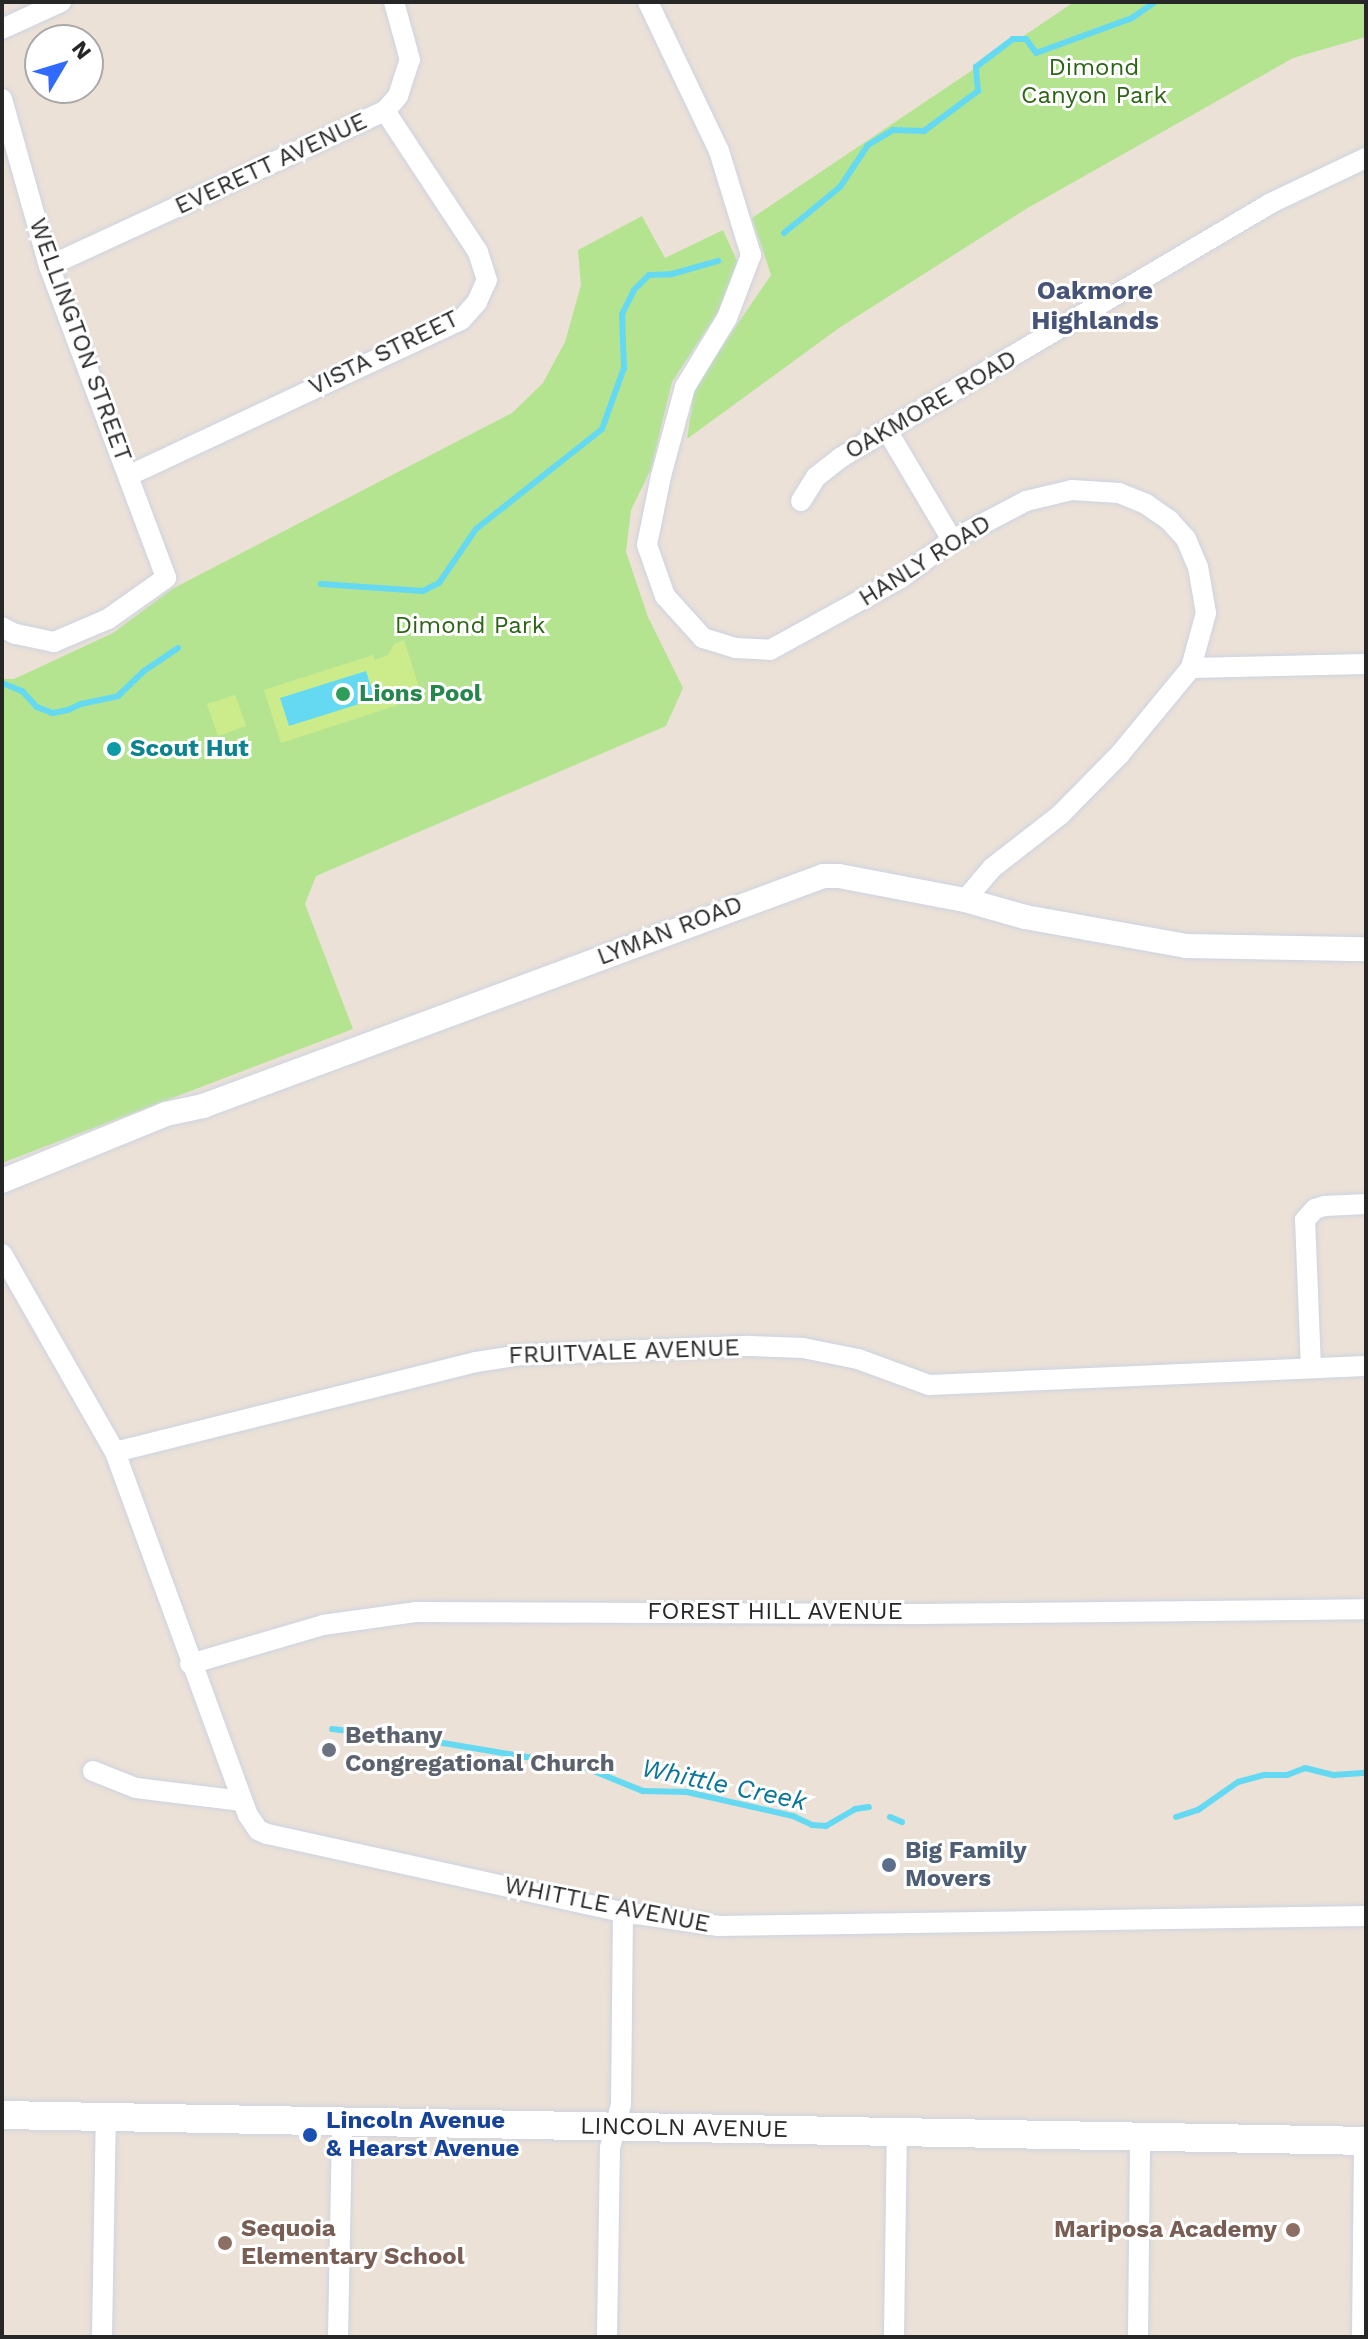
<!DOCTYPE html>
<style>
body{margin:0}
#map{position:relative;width:1368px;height:2339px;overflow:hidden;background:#ebe1d7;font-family:"Work Sans",sans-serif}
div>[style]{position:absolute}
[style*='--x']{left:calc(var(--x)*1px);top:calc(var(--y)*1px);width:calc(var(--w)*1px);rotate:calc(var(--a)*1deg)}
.green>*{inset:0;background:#b5e491}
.pitch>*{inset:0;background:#ccec8c}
.water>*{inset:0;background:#65d9f2}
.stream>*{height:6px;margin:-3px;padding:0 3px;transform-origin:3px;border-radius:3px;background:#65d9f2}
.roads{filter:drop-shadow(0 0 2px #cdd3e1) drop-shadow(0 0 2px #cdd3e1)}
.minor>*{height:20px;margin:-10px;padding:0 10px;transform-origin:10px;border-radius:10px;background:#fff}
.tertiary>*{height:24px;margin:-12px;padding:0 12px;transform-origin:12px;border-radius:12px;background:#fff}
.secondary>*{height:28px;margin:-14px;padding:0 14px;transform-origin:14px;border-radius:14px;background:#fff}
.dots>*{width:22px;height:22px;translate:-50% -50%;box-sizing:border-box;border:4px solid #fff;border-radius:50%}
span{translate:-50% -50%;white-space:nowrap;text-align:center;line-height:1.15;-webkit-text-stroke:6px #fff;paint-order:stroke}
.park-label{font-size:24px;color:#2e6417}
.street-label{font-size:24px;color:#272727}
.leisure-label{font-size:24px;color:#27864d;font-weight:700}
.left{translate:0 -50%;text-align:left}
.culture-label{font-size:24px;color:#0d838f;font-weight:700}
.worship-label{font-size:24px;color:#5b616d;font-weight:700}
.service-label{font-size:24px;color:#4e5e75;font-weight:700}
.transit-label{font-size:24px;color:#164399;font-weight:700}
.education-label{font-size:24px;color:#785e54;font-weight:700}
.right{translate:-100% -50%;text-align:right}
.neighbourhood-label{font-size:26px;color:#475478;font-weight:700}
.water-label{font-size:26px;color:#097599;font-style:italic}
.frame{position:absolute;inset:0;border:4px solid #272727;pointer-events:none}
.north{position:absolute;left:24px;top:24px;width:80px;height:80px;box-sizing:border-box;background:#fff;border:2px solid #a9a9a9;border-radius:50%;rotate:52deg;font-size:22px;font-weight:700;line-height:32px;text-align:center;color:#272727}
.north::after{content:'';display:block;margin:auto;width:28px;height:36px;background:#306aff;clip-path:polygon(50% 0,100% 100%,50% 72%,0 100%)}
</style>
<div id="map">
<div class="green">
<div style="clip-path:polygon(1074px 2px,1366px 2px,1366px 37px,1293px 58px,1026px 209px,839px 328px,687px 439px,695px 386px,771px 275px,752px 218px)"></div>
<div style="clip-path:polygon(642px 216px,665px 258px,723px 230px,743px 274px,672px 382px,651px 469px,631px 510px,626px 552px,648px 617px,683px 688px,666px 726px,316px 876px,305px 904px,353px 1029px,2px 1163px,2px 679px,14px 679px,113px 633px,172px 589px,512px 413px,543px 383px,565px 342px,581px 285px,578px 250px)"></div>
</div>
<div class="pitch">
<div style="clip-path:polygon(404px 640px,422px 697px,281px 743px,264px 690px,373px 655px,375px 660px,388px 655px,394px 644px)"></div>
<div style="clip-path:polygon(235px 695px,246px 726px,218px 736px,207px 704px)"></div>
</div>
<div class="water">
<div style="clip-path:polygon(366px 671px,375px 699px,289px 726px,280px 698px)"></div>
</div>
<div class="stream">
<div style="--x:784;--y:233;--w:72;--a:-39.4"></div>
<div style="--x:840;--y:187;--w:50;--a:-56.3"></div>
<div style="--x:868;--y:145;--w:29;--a:-31"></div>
<div style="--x:893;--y:130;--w:31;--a:2"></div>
<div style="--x:924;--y:131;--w:67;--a:-36.5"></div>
<div style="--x:978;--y:91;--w:24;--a:-95"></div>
<div style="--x:976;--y:67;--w:46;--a:-37.1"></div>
<div style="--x:1013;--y:39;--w:13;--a:0"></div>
<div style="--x:1026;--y:39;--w:17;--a:54"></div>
<div style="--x:1036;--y:53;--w:102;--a:-20"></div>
<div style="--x:1132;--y:18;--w:28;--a:-35"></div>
<div style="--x:321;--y:584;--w:102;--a:3.9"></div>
<div style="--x:423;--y:591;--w:18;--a:-27"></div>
<div style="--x:439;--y:583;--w:65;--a:-55.6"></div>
<div style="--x:476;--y:529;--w:161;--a:-38.4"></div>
<div style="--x:602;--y:429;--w:65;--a:-70.2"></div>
<div style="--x:624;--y:368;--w:54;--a:-92.1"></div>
<div style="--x:622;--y:314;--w:27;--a:-63"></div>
<div style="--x:634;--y:290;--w:21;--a:-45"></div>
<div style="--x:649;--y:275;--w:23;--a:-2"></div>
<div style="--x:672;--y:274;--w:48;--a:-15.8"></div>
<div style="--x:2;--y:683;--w:22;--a:22"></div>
<div style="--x:22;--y:691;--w:22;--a:47"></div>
<div style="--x:37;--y:707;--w:17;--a:21"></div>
<div style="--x:53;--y:713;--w:15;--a:-11"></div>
<div style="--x:68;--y:710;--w:14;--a:-25"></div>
<div style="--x:81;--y:704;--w:38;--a:-12"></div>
<div style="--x:118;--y:696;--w:36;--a:-44"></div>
<div style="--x:144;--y:671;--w:41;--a:-34.1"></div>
<div style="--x:332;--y:1729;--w:88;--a:6.6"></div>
<div style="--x:419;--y:1739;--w:164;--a:9.5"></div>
<div style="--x:581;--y:1766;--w:67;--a:22"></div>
<div style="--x:643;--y:1791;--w:44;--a:1.3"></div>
<div style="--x:687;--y:1792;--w:109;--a:12.8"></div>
<div style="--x:793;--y:1816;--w:21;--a:25"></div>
<div style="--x:812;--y:1825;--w:14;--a:4"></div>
<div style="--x:826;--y:1826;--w:34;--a:-30"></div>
<div style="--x:855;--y:1809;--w:14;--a:-8"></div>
<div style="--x:890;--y:1817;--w:13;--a:23"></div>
<div style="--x:1176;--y:1817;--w:23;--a:-18"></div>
<div style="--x:1198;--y:1810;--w:49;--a:-35"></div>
<div style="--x:1238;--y:1782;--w:28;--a:-15"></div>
<div style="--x:1265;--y:1775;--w:22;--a:0"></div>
<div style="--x:1287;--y:1775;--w:19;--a:-21"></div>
<div style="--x:1305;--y:1768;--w:30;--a:14"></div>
<div style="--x:1334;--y:1775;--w:32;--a:-4"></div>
</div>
<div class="roads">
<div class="minor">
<div style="--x:648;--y:2;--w:165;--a:64.5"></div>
<div style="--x:719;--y:151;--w:109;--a:72.9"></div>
<div style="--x:751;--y:255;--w:67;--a:110.9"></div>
<div style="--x:727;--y:318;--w:81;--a:121.3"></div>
<div style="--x:685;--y:387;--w:92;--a:105.1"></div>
<div style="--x:661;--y:476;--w:70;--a:101.5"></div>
<div style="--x:647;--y:545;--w:54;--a:70.6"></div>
<div style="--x:665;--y:596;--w:57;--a:47.9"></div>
<div style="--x:703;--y:638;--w:34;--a:17"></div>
<div style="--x:735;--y:648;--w:35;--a:3"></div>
<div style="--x:770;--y:650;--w:149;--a:-28.8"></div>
<div style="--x:901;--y:578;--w:64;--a:-36.7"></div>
<div style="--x:952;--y:540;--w:84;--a:-27.8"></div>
<div style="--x:1026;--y:501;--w:47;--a:-13.4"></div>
<div style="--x:1072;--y:490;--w:47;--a:3.7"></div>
<div style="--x:1119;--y:493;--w:29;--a:22"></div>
<div style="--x:1146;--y:504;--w:28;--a:35"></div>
<div style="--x:1169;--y:520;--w:25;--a:48"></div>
<div style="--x:1186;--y:539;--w:30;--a:67"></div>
<div style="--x:1198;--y:567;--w:47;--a:80.1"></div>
<div style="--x:1206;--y:613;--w:57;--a:105.3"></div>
<div style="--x:2;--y:29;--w:65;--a:-24.6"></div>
<div style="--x:2;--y:99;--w:173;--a:74.3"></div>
<div style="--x:49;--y:266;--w:333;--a:69.4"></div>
<div style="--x:166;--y:578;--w:71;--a:144.7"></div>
<div style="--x:108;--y:619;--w:59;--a:156.9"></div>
<div style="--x:54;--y:642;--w:40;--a:-168"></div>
<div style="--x:15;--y:634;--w:15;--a:-152"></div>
<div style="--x:49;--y:266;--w:370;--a:-24.8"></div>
<div style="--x:385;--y:111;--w:20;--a:-49"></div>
<div style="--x:398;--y:96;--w:38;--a:-72"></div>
<div style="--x:410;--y:60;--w:60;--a:-105.4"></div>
<div style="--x:888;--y:432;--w:126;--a:59.3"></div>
<div style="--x:130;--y:475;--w:365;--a:-25.1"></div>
<div style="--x:461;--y:320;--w:24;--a:-48"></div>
<div style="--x:477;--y:302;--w:24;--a:-66"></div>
<div style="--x:487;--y:280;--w:29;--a:-108"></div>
<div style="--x:478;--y:252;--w:169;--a:-123.4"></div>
<div style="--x:801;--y:501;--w:28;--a:-58"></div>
<div style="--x:816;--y:477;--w:31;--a:-38"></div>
<div style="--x:840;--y:458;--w:499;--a:-30.6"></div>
<div style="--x:1269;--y:204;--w:107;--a:-25.4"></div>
<div style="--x:965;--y:900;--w:42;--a:-49.8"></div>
<div style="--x:992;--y:868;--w:86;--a:-37.9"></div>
<div style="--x:1060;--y:815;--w:86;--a:-45.5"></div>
<div style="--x:1120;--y:754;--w:112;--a:-50.5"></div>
<div style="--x:1191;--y:668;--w:175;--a:-1.3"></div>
<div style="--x:2;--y:1254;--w:228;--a:60.3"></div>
<div style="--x:115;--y:1452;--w:372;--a:-14"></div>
<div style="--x:476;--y:1362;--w:47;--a:-8.7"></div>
<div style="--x:522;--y:1355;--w:228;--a:-2.3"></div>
<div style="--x:750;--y:1346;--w:53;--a:2.2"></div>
<div style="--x:803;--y:1348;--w:56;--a:11.3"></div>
<div style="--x:858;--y:1359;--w:76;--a:20.1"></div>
<div style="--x:929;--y:1385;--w:437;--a:-2.5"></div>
<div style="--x:1311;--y:1368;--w:148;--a:-92.3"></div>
<div style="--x:1305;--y:1220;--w:15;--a:-48"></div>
<div style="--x:1315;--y:1209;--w:9;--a:-18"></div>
<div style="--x:1324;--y:1206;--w:42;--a:-2.7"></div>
<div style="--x:115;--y:1452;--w:387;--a:69.9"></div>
<div style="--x:248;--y:1815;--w:18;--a:56"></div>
<div style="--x:258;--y:1830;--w:10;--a:24"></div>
<div style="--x:267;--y:1834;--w:364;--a:12.4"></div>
<div style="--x:623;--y:1912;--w:97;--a:8.3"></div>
<div style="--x:719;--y:1926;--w:647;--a:-0.89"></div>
<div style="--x:190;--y:1664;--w:139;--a:-16.3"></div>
<div style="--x:323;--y:1625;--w:93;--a:-8"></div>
<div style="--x:415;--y:1612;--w:506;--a:0.23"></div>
<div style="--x:921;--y:1614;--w:445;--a:-0.6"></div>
<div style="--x:93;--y:1771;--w:46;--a:21.6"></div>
<div style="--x:136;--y:1788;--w:107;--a:7"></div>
<div style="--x:102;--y:2337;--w:220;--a:-89"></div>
<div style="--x:338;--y:2337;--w:215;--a:-88.9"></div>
<div style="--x:607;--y:2337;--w:189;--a:-89.1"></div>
<div style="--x:610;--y:2148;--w:45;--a:-76"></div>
<div style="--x:621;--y:2104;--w:192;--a:-89.4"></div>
<div style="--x:894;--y:2337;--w:204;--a:-89.2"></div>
<div style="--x:1138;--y:2337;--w:200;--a:-89.4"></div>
<div style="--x:1362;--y:2337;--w:196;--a:-89.4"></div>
</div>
<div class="tertiary">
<div style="--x:2;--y:1181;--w:177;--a:-22.2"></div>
<div style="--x:166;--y:1114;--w:38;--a:-12"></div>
<div style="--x:203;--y:1106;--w:661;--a:-20.35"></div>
<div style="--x:823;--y:876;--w:16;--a:0"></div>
<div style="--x:839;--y:876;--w:128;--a:10.8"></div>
<div style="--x:965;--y:900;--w:62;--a:15.8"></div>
<div style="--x:1025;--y:917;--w:164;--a:10.2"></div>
<div style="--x:1186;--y:946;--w:180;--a:1"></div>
</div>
<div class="secondary">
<div style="--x:2;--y:2115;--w:1364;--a:1.09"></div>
</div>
</div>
<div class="dots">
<div style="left:343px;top:694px;background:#2e9e5b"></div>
<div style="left:114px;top:749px;background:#0f9aa8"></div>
<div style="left:329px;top:1750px;background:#6b7280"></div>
<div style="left:889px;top:1865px;background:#5c6f8a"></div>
<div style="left:310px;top:2135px;background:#1a4fb4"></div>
<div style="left:1293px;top:2230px;background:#8d6e63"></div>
<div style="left:225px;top:2243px;background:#8d6e63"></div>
</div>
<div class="park-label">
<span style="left:1094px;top:82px">Dimond<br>Canyon Park</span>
<span style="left:470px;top:626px">Dimond Park</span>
</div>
<div class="street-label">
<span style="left:271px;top:164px;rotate:-25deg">EVERETT AVENUE</span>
<span style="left:80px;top:340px;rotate:70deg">WELLINGTON STREET</span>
<span style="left:384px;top:353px;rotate:-26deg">VISTA STREET</span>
<span style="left:931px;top:405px;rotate:-30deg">OAKMORE ROAD</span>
<span style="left:925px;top:561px;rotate:-32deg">HANLY ROAD</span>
<span style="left:670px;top:931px;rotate:-21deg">LYMAN ROAD</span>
<span style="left:624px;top:1352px;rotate:-2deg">FRUITVALE AVENUE</span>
<span style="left:775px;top:1612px">FOREST HILL AVENUE</span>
<span style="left:607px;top:1905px;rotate:11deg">WHITTLE AVENUE</span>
<span style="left:684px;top:2128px;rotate:1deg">LINCOLN AVENUE</span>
</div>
<div class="leisure-label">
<span class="left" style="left:359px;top:694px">Lions Pool</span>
</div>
<div class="culture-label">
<span class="left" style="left:130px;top:749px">Scout Hut</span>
</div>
<div class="worship-label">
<span class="left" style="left:345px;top:1750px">Bethany<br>Congregational Church</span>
</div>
<div class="service-label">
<span class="left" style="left:905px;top:1865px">Big Family<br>Movers</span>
</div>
<div class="transit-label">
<span class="left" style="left:326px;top:2135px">Lincoln Avenue<br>&amp; Hearst Avenue</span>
</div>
<div class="education-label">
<span class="left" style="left:241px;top:2243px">Sequoia<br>Elementary School</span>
<span class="right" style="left:1277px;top:2230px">Mariposa Academy</span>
</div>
<div class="neighbourhood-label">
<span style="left:1095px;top:306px">Oakmore<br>Highlands</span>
</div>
<div class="water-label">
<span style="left:724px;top:1785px;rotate:12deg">Whittle Creek</span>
</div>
<div class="frame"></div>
<div class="north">N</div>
</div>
